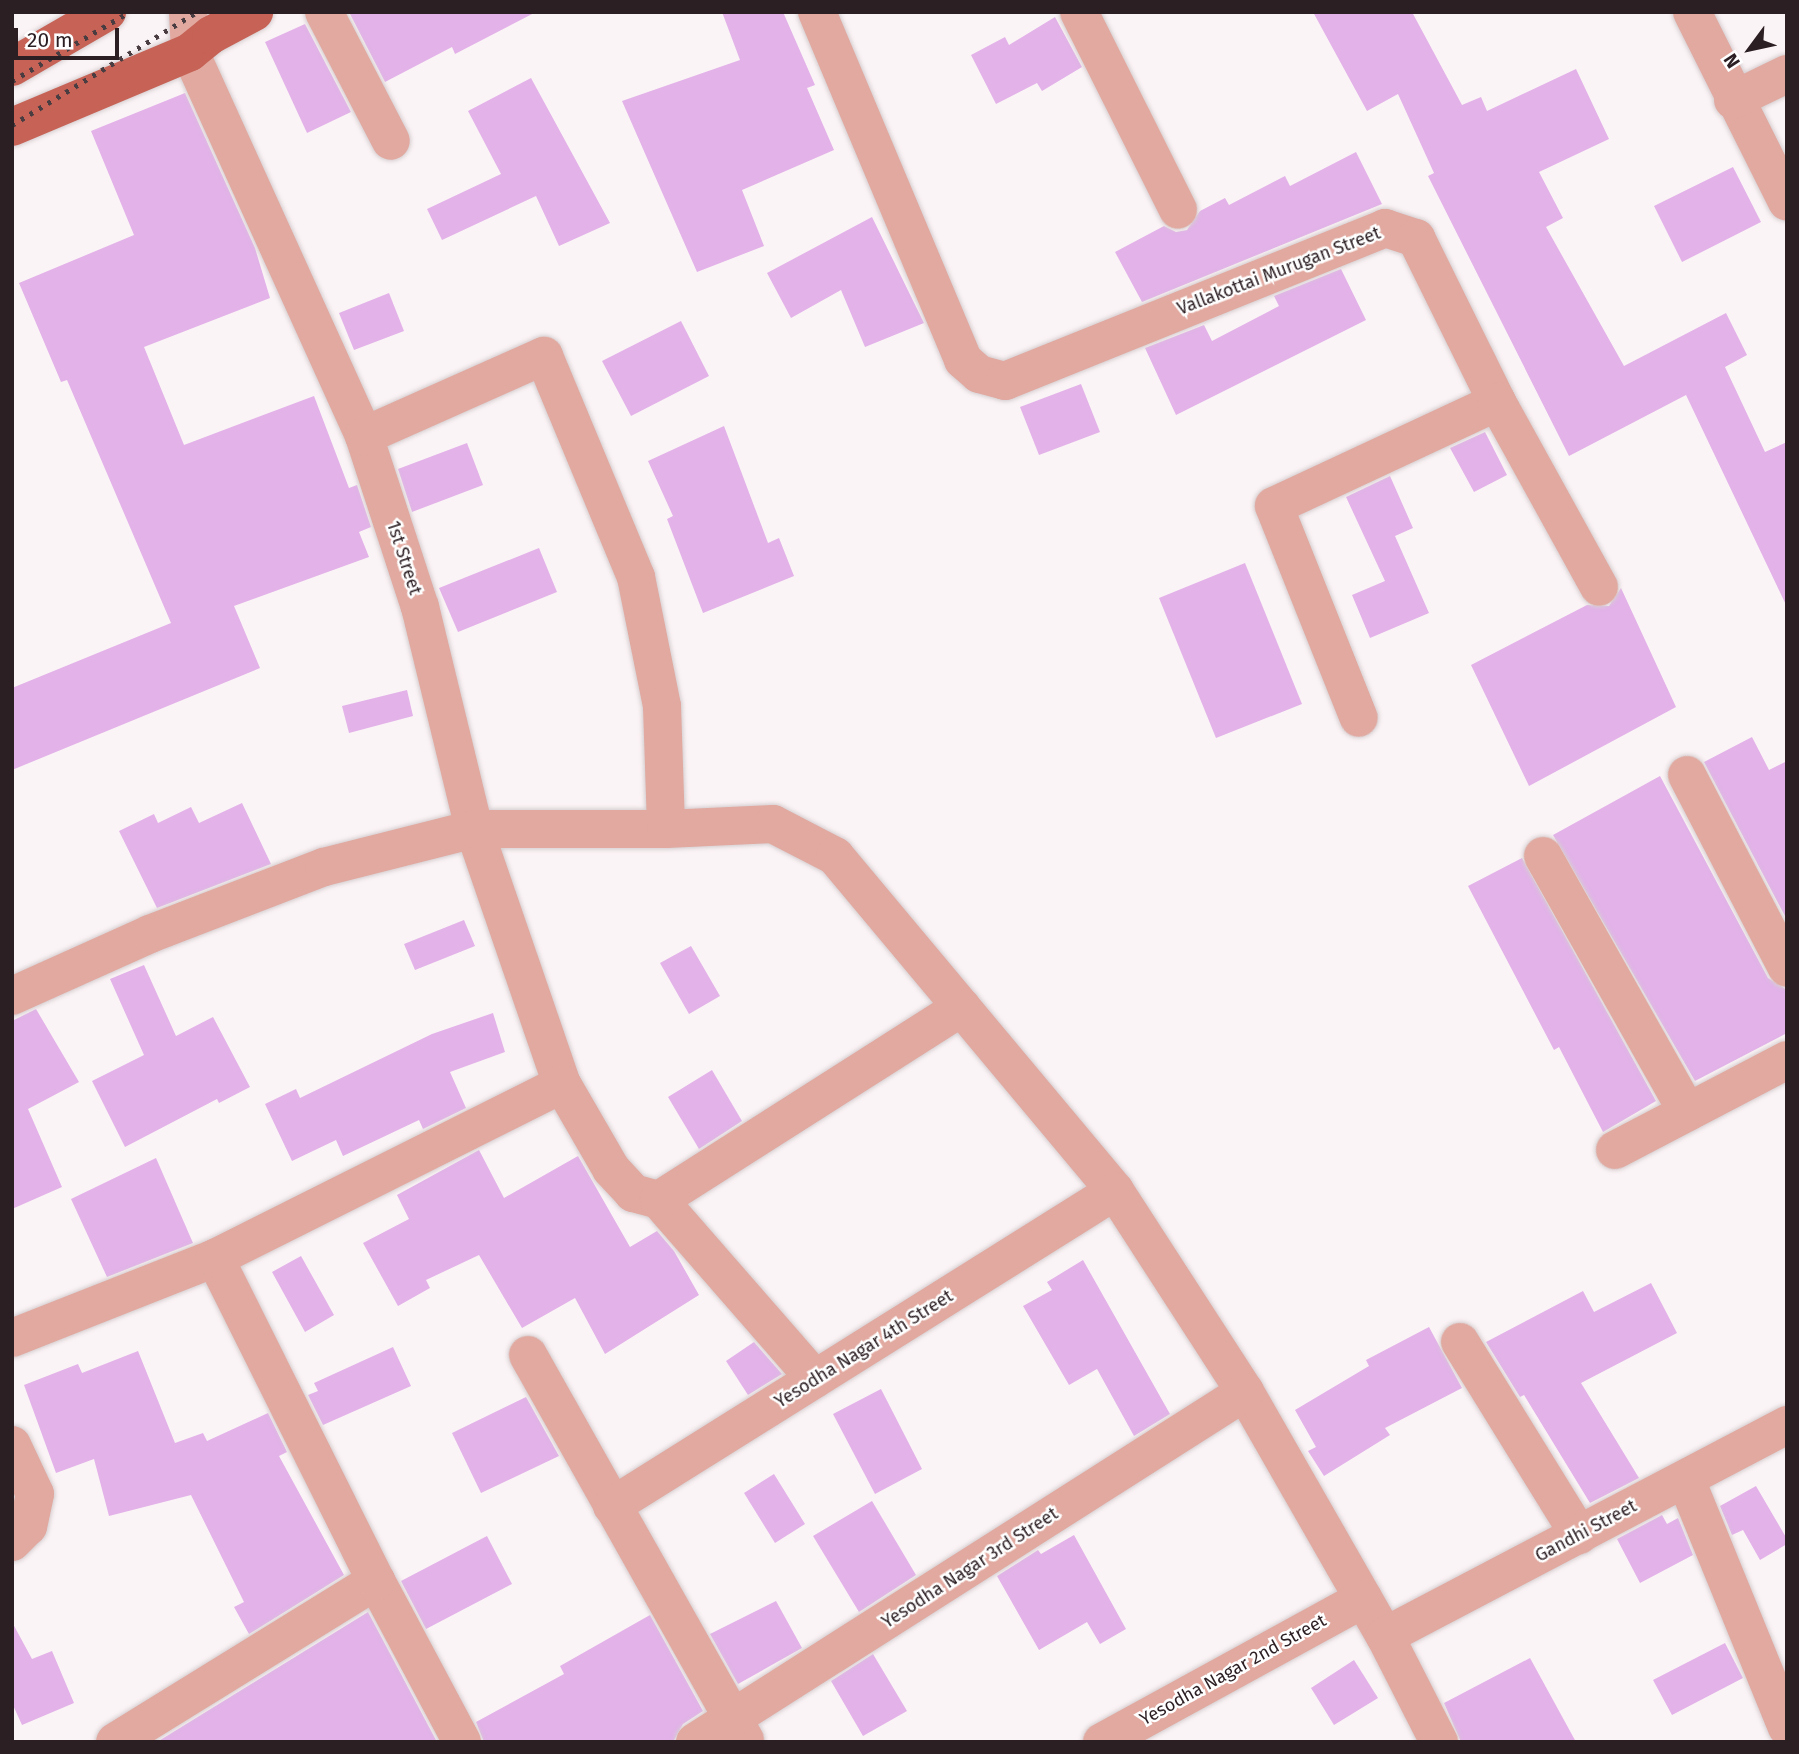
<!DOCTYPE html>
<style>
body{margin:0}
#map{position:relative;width:1799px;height:1754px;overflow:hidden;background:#fbf4f6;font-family:"Fira Sans",sans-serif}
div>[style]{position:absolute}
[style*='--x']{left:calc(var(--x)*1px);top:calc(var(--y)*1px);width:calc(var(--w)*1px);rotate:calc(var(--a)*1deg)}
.building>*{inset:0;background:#e2b2e9}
.roads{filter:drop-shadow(0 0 2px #d6ced0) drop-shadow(0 0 2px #d6ced0)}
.minor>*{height:38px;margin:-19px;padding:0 19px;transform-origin:19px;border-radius:19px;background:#e1a9a0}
.primary>*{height:38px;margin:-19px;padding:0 19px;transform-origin:19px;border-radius:19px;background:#c66356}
.rail>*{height:5px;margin-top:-2.5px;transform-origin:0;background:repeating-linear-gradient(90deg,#493d41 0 3.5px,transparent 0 10.5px)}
span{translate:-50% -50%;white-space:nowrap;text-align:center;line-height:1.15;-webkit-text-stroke:5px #fff;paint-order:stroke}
.street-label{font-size:18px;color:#2c1f23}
.frame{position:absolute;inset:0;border:14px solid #2c1f23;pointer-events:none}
.north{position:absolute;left:1715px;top:14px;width:70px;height:70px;-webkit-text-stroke:5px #fff;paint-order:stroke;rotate:237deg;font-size:19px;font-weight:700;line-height:28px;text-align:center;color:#2c1f23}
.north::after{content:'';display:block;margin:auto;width:24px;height:32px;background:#2c1f23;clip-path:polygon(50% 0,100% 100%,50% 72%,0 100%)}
.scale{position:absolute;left:14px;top:28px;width:105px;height:32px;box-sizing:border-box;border:4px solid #2c1f23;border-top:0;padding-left:9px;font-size:21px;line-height:24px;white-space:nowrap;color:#2c1f23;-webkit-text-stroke:5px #fff;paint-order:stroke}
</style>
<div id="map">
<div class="building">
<div style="clip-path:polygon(349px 12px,536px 12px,455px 54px,452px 47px,385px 82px)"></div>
<div style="clip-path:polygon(722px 12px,783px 12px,815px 85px,807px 88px,834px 150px,742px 190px,764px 246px,697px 272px,622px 101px,740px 60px)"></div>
<div style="clip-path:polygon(1313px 12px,1412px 12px,1462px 105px,1481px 97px,1487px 111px,1576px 69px,1609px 139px,1539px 172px,1563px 218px,1546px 227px,1624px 366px,1726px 313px,1747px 355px,1725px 367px,1765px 452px,1787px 442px,1787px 607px,1686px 395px,1569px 456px,1428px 176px,1434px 173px,1398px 94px,1367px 111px)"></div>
<div style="clip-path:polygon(1055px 17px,1082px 67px,1042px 91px,1037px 83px,996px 104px,971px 55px,1005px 37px,1009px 45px)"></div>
<div style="clip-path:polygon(305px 24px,351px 112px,307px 133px,265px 42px)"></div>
<div style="clip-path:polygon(531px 78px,610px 223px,559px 246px,536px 196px,442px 240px,427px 209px,501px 174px,468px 111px)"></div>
<div style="clip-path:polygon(185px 93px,255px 248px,270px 298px,144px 347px,184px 445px,314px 396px,349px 488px,357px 485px,371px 527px,359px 532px,369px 557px,234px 606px,260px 668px,12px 770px,12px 688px,171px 623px,67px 380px,61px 382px,19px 283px,134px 235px,91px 131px)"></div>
<div style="clip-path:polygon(1356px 152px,1382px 204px,1142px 302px,1115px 252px,1164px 226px,1176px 232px,1187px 230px,1200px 211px,1225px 198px,1229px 205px,1285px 176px,1290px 186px)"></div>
<div style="clip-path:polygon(1733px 167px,1761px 222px,1682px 262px,1654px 206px)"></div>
<div style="clip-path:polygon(872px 217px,924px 323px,865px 347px,841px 290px,791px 318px,767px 273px)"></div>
<div style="clip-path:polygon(1341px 269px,1366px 320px,1176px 415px,1145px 348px,1204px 325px,1212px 341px,1279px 306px,1274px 296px)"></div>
<div style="clip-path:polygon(389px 293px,404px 331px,354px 350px,339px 313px)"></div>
<div style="clip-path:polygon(681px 321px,709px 376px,631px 416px,602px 361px)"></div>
<div style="clip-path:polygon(1081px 384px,1100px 432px,1039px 455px,1020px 407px)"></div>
<div style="clip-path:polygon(724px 426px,768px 543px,779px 538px,794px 576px,703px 613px,667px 519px,673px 516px,648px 461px)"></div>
<div style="clip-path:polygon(1485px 432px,1507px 475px,1474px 492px,1450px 448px)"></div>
<div style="clip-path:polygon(467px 443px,483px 485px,412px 512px,398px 469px)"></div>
<div style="clip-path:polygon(1390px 476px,1413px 528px,1395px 536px,1429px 613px,1370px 638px,1352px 595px,1385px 581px,1346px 497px)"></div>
<div style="clip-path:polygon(539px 548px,557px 592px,458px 632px,439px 588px)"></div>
<div style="clip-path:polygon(1245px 563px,1302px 704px,1216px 738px,1159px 598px)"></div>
<div style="clip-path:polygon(1621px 588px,1676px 707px,1529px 786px,1471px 665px,1587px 605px,1609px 606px)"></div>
<div style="clip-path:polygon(407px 690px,413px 716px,349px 733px,342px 706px)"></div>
<div style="clip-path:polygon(1752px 737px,1769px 770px,1787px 761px,1787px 920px,1704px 762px)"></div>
<div style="clip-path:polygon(1660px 776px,1768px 978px,1787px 990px,1787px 1033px,1695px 1081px,1553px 835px)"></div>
<div style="clip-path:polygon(242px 803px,271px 864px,157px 908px,119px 831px,154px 814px,158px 823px,191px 807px,199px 823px)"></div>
<div style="clip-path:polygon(1522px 858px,1656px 1101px,1603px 1132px,1559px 1047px,1554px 1050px,1468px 886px)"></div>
<div style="clip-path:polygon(464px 920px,475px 946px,415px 970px,404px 944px)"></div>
<div style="clip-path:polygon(691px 946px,720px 996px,689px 1014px,660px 963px)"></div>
<div style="clip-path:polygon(144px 965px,176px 1036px,213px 1017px,250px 1087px,219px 1103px,217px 1099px,125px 1147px,92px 1081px,144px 1055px,110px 979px)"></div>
<div style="clip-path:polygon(36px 1009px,79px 1082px,28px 1109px,62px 1187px,12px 1209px,12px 1021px)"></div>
<div style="clip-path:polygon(493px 1013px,505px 1052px,450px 1072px,466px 1108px,423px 1129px,419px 1120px,343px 1156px,336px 1140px,292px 1161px,265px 1104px,296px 1089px,300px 1098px,432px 1034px)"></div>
<div style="clip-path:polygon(712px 1070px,742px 1121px,699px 1149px,668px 1097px)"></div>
<div style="clip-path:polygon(479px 1150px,504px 1198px,578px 1156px,630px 1247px,657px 1231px,674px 1251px,699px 1295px,605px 1354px,575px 1298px,522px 1328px,479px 1255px,426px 1280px,430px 1288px,398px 1306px,363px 1243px,409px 1219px,397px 1195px)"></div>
<div style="clip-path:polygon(156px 1158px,193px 1243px,107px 1277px,71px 1199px)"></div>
<div style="clip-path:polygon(301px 1256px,334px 1315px,305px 1332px,272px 1272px)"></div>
<div style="clip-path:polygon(1083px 1260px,1170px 1414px,1134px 1436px,1097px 1369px,1069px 1385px,1023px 1306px,1052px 1290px,1047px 1282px)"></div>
<div style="clip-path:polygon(1651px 1283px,1677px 1333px,1581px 1383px,1639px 1478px,1590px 1503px,1524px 1395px,1520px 1397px,1486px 1342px,1583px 1291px,1594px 1312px)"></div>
<div style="clip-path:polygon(1429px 1327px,1462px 1388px,1385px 1428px,1390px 1435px,1324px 1476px,1308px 1451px,1316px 1447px,1295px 1410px,1369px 1366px,1366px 1360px)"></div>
<div style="clip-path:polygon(754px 1342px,782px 1374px,748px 1395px,726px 1361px)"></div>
<div style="clip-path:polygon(393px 1347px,411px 1386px,323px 1425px,308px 1395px,318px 1391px,314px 1383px)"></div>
<div style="clip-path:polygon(138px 1351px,175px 1443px,203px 1433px,207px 1441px,268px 1413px,287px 1452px,279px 1456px,344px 1575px,249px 1634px,234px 1607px,244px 1602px,191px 1495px,109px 1516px,94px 1459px,56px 1473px,24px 1385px,78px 1364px,82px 1373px)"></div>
<div style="clip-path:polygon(881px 1389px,922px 1469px,875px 1494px,833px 1414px)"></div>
<div style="clip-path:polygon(526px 1397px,559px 1456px,481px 1493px,452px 1433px)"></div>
<div style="clip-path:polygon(774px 1474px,805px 1524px,775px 1543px,744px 1493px)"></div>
<div style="clip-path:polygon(1756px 1486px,1787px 1539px,1787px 1544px,1760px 1560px,1743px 1530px,1732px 1535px,1720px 1506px)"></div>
<div style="clip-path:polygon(872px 1501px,916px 1575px,859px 1612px,813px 1536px)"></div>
<div style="clip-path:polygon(1662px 1515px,1667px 1524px,1678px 1518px,1693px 1555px,1640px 1583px,1617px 1539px)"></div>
<div style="clip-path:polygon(1074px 1535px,1126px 1629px,1100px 1644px,1087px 1622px,1039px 1650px,997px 1576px,1038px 1550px,1041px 1554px)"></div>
<div style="clip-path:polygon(487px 1536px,512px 1584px,426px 1629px,401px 1581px)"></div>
<div style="clip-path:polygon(776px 1601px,802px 1648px,738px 1684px,710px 1634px)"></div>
<div style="clip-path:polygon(368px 1612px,437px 1742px,157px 1742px)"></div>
<div style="clip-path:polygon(650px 1615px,703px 1711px,683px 1724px,673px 1742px,484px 1742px,476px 1722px,564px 1674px,560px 1666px)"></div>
<div style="clip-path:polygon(12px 1622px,32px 1659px,52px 1651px,74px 1703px,22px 1725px,12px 1703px)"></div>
<div style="clip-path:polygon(1725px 1643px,1743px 1678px,1672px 1715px,1653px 1680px)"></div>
<div style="clip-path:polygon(873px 1654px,907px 1711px,863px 1736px,831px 1681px)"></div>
<div style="clip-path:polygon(1530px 1658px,1576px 1742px,1461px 1742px,1444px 1703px)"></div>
<div style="clip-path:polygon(1354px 1660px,1378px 1698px,1334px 1725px,1311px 1688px)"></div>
</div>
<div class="roads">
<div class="minor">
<div style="--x:188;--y:12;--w:40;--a:87.1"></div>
<div style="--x:190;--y:52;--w:422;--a:65.6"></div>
<div style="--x:364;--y:436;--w:180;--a:71.9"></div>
<div style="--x:420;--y:607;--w:228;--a:76.3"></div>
<div style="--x:474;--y:829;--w:270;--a:71"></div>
<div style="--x:562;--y:1084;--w:98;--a:60"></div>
<div style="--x:611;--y:1169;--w:33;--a:47"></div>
<div style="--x:633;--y:1193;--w:27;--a:15"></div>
<div style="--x:659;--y:1200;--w:237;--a:48.9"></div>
<div style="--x:324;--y:12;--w:145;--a:62.6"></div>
<div style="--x:817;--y:12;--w:377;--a:67.2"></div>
<div style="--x:963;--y:360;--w:21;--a:41"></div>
<div style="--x:979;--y:374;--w:27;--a:15"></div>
<div style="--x:1005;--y:381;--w:410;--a:-21.9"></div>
<div style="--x:1385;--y:228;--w:33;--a:18"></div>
<div style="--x:1416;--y:238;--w:183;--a:63.7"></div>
<div style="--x:1497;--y:402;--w:246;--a:155"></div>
<div style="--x:1274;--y:506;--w:228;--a:68.2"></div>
<div style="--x:1079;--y:12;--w:221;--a:63.4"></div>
<div style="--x:1692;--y:12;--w:212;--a:63.4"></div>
<div style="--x:1733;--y:100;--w:60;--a:-25.7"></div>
<div style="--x:1497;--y:402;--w:211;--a:61.1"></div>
<div style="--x:364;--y:436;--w:197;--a:-24"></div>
<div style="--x:544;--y:356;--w:239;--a:67.4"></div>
<div style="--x:636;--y:577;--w:132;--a:78.6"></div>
<div style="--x:662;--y:706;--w:123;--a:88.1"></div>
<div style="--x:1687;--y:775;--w:217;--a:62.6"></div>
<div style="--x:1543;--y:856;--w:294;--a:60.6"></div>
<div style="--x:12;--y:996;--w:151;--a:-24.2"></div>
<div style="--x:150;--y:934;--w:186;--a:-21.1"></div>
<div style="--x:324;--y:867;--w:155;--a:-14.2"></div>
<div style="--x:474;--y:829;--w:192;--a:0"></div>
<div style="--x:666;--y:829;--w:107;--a:-2.7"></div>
<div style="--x:773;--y:824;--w:70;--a:27.3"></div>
<div style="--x:835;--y:856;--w:437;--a:50.1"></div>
<div style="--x:1115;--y:1191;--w:239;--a:57.1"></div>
<div style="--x:1245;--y:1392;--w:281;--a:60.2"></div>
<div style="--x:1385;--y:1636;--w:119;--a:63"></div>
<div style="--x:1615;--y:1150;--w:194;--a:-27.6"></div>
<div style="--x:659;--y:1200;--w:359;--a:-32.5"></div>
<div style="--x:12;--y:1338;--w:218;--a:-21.5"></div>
<div style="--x:1460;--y:1342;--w:227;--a:58.3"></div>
<div style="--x:528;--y:1355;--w:442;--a:60.6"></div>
<div style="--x:12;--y:1445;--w:54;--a:64.9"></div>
<div style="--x:35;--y:1494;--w:33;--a:102"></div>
<div style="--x:28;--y:1526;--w:23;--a:135"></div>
<div style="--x:1686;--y:1480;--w:267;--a:67.8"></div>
<div style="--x:612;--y:1506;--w:593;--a:-32.06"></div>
<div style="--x:1385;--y:1636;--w:454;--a:-27.7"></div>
<div style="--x:115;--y:1742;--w:307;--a:-31.7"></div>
<div style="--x:462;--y:1742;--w:183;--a:-118.1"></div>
<div style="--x:376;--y:1581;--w:361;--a:-116.5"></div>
<div style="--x:215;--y:1258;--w:388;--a:-26.6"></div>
<div style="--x:695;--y:1742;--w:652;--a:-32.47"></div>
<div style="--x:1102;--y:1742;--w:298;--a:-28.7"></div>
</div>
<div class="primary">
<div style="--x:12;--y:67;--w:110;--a:-30.1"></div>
<div style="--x:12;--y:127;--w:193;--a:-22.8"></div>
<div style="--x:190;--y:52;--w:27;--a:-39"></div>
<div style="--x:211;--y:35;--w:49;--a:-28.1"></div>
</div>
</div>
<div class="rail">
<div style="--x:12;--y:81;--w:136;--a:-30.5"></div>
<div style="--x:12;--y:125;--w:217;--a:-31.4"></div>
</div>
<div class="street-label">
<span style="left:1279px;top:271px;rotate:-21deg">Vallakottai Murugan Street</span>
<span style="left:404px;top:558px;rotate:72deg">1st Street</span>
<span style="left:864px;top:1349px;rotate:-32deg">Yesodha Nagar 4th Street</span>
<span style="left:1586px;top:1531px;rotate:-28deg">Gandhi Street</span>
<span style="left:970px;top:1568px;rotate:-33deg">Yesodha Nagar 3rd Street</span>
<span style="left:1233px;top:1670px;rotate:-29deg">Yesodha Nagar 2nd Street</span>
</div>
<div class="frame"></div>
<div class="north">N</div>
<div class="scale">20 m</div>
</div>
